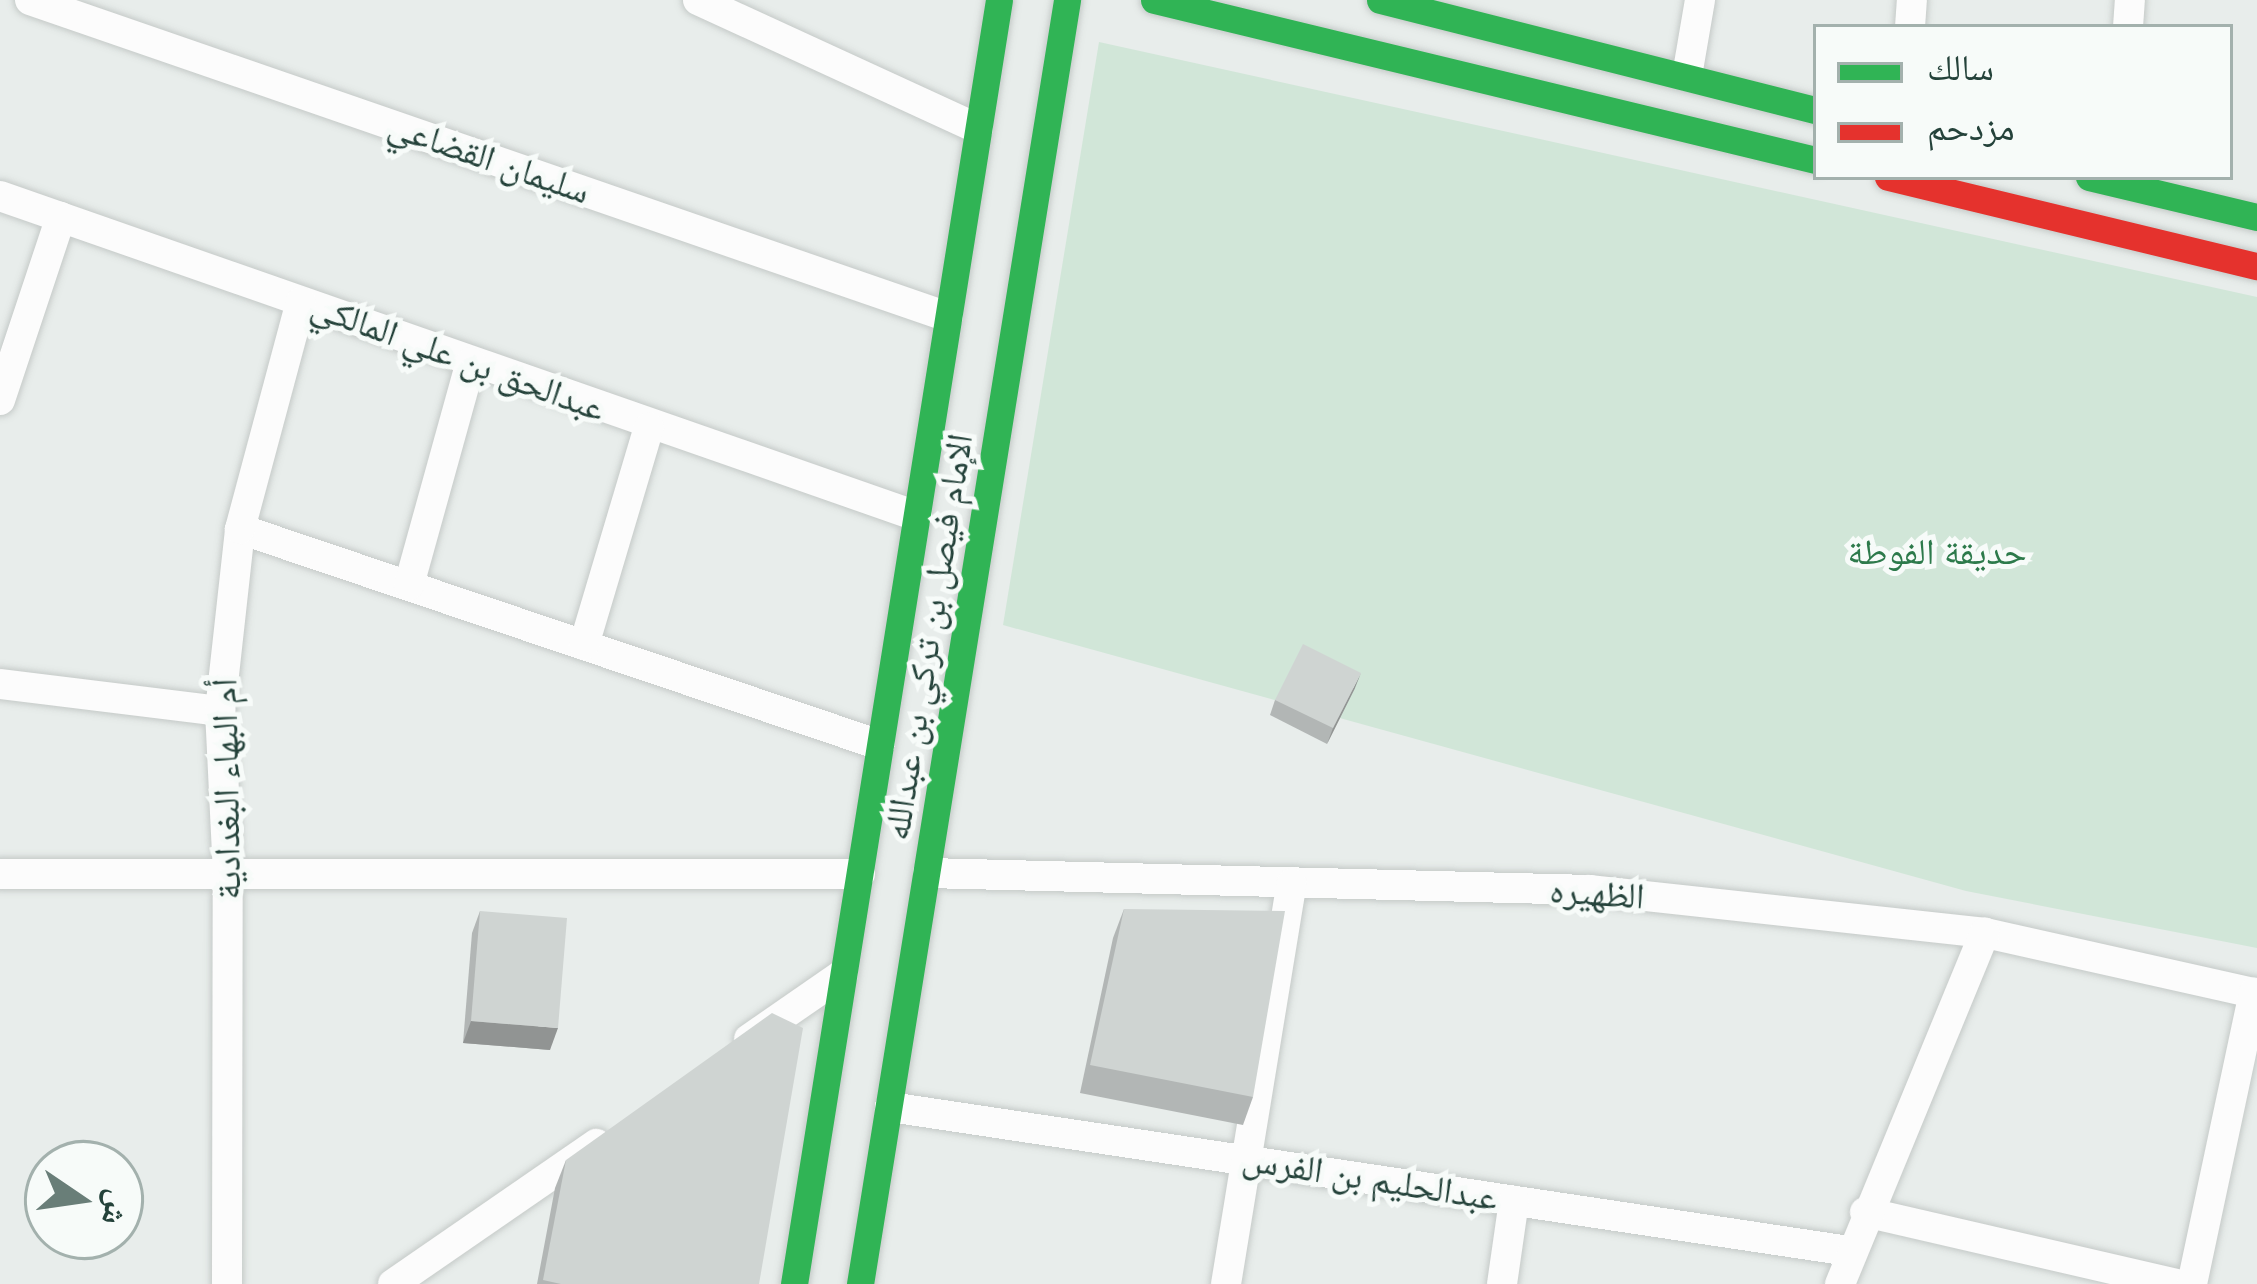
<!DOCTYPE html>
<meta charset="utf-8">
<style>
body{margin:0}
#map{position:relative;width:2257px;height:1284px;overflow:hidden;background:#e8edeb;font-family:"Fira Sans","Noto Naskh Arabic",sans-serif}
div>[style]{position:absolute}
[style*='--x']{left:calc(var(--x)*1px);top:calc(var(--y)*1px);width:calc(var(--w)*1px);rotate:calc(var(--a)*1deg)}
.green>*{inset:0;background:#d1e6d8}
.roads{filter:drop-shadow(0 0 3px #c5cac8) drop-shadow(0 0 3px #c5cac8)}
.street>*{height:30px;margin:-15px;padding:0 15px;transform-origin:15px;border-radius:15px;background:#fcfcfc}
.fast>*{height:27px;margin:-13.5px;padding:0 13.5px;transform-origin:13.5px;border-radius:13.5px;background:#30b455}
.jam>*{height:27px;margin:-13.5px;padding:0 13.5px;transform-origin:13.5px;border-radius:13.5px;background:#e5322d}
.wall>*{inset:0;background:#b2b6b5}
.shaded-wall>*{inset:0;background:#919493}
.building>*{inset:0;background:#cfd4d2}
span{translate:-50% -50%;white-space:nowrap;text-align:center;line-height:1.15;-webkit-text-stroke:10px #f7fbf9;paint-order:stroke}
.street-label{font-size:36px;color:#24423a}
.park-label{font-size:36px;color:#2d7a4b}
.legend{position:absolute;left:1813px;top:24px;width:420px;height:156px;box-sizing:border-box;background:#f7fbf9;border:3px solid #a3b1ad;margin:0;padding:15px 21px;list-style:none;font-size:36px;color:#24423a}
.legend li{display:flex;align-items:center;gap:24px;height:60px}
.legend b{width:60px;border:3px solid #a3b1ad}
.north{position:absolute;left:24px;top:1140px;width:120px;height:120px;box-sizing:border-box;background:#f7fbf9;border:3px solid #a3b1ad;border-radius:50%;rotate:103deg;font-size:33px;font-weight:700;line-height:48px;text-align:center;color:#24423a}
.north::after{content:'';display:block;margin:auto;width:42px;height:54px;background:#697e78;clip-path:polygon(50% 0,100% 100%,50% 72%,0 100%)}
</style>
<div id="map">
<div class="green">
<div style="clip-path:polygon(1099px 42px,2257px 297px,2257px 948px,1966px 891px,1003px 625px)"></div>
</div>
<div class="roads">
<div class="street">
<div style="--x:30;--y:0;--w:971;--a:19.05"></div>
<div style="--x:698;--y:0;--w:308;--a:24.7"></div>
<div style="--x:1910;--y:27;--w:27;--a:-86"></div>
<div style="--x:2128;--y:27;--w:27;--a:-86"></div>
<div style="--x:1687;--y:76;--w:77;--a:-80.3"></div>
<div style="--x:0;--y:196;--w:971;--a:19.24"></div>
<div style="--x:0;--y:400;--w:193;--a:-71.6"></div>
<div style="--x:240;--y:529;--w:675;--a:18.65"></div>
<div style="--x:409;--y:585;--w:231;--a:-74.5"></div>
<div style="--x:584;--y:645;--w:227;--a:-73.4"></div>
<div style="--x:0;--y:684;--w:222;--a:7"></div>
<div style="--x:928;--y:873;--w:662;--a:1.47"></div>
<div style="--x:1590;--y:890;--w:397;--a:6.2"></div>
<div style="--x:1985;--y:933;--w:279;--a:12.6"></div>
<div style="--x:0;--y:874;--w:860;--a:0"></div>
<div style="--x:749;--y:1039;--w:114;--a:-34.7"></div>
<div style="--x:890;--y:1107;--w:970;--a:8.54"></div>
<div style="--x:1865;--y:1212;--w:320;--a:13"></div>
<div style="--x:227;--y:1284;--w:410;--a:-89.9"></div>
<div style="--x:228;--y:874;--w:163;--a:-92.8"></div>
<div style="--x:220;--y:711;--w:183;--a:-83.7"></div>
<div style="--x:240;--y:529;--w:235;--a:-75"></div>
<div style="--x:393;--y:1284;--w:247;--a:-34.6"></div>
<div style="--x:1226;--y:1284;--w:406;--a:-80.7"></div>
<div style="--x:1502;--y:1284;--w:84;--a:-81.8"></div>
<div style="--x:1840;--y:1284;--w:380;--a:-67.6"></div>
<div style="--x:2192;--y:1284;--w:298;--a:-78"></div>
</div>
<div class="fast">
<div style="--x:1154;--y:0;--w:681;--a:13.59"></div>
<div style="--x:1380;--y:0;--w:450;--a:14.2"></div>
<div style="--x:2089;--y:177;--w:173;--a:13.4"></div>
<div style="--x:794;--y:1284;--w:1300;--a:-80.93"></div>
<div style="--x:860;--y:1284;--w:1301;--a:-80.84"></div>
</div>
<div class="jam">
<div style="--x:1888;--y:177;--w:380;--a:13.6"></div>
</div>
</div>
<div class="wall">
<div style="clip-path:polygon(1355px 688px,1327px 744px,1270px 715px,1275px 700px)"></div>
<div style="clip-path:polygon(1124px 909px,1253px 1097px,1243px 1125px,1080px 1093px,1113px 938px)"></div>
<div style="clip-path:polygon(480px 911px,550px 1050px,463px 1043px,472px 933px)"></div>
<div style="clip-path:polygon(566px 1160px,759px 1284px,537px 1284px,555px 1188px)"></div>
</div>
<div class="shaded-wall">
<div style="clip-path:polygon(1361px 673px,1355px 688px,1327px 744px,1333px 728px)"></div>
<div style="clip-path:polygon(471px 1021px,558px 1028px,550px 1050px,463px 1043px)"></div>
</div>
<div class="building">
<div style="clip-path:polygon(1303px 644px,1361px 673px,1333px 728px,1275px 700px)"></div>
<div style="clip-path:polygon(1124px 909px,1285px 911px,1253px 1097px,1090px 1065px)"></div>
<div style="clip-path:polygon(480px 911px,567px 918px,558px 1028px,471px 1021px)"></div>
<div style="clip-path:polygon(772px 1013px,803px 1028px,759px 1284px,561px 1284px,543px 1280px,566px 1160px)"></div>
</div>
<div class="street-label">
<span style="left:489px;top:159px;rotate:19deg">سليمان القضاعي</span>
<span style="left:458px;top:358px;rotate:20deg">عبدالحق بن علي المالكي</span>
<span style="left:929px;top:637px;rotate:-81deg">الإمام فيصل بن تركي بن عبدالله</span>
<span style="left:227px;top:789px;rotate:-91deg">أم البهاء البغدادية</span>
<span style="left:1597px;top:894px;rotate:4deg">الظهيره</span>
<span style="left:1370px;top:1179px;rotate:9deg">عبدالحليم بن الفرس</span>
</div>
<div class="park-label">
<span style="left:1937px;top:553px">حديقة الفوطة</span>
</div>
<ul class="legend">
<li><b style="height:15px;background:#30b455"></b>سالك</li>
<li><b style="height:15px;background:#e5322d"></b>مزدحم</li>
</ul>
<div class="north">ش</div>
</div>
